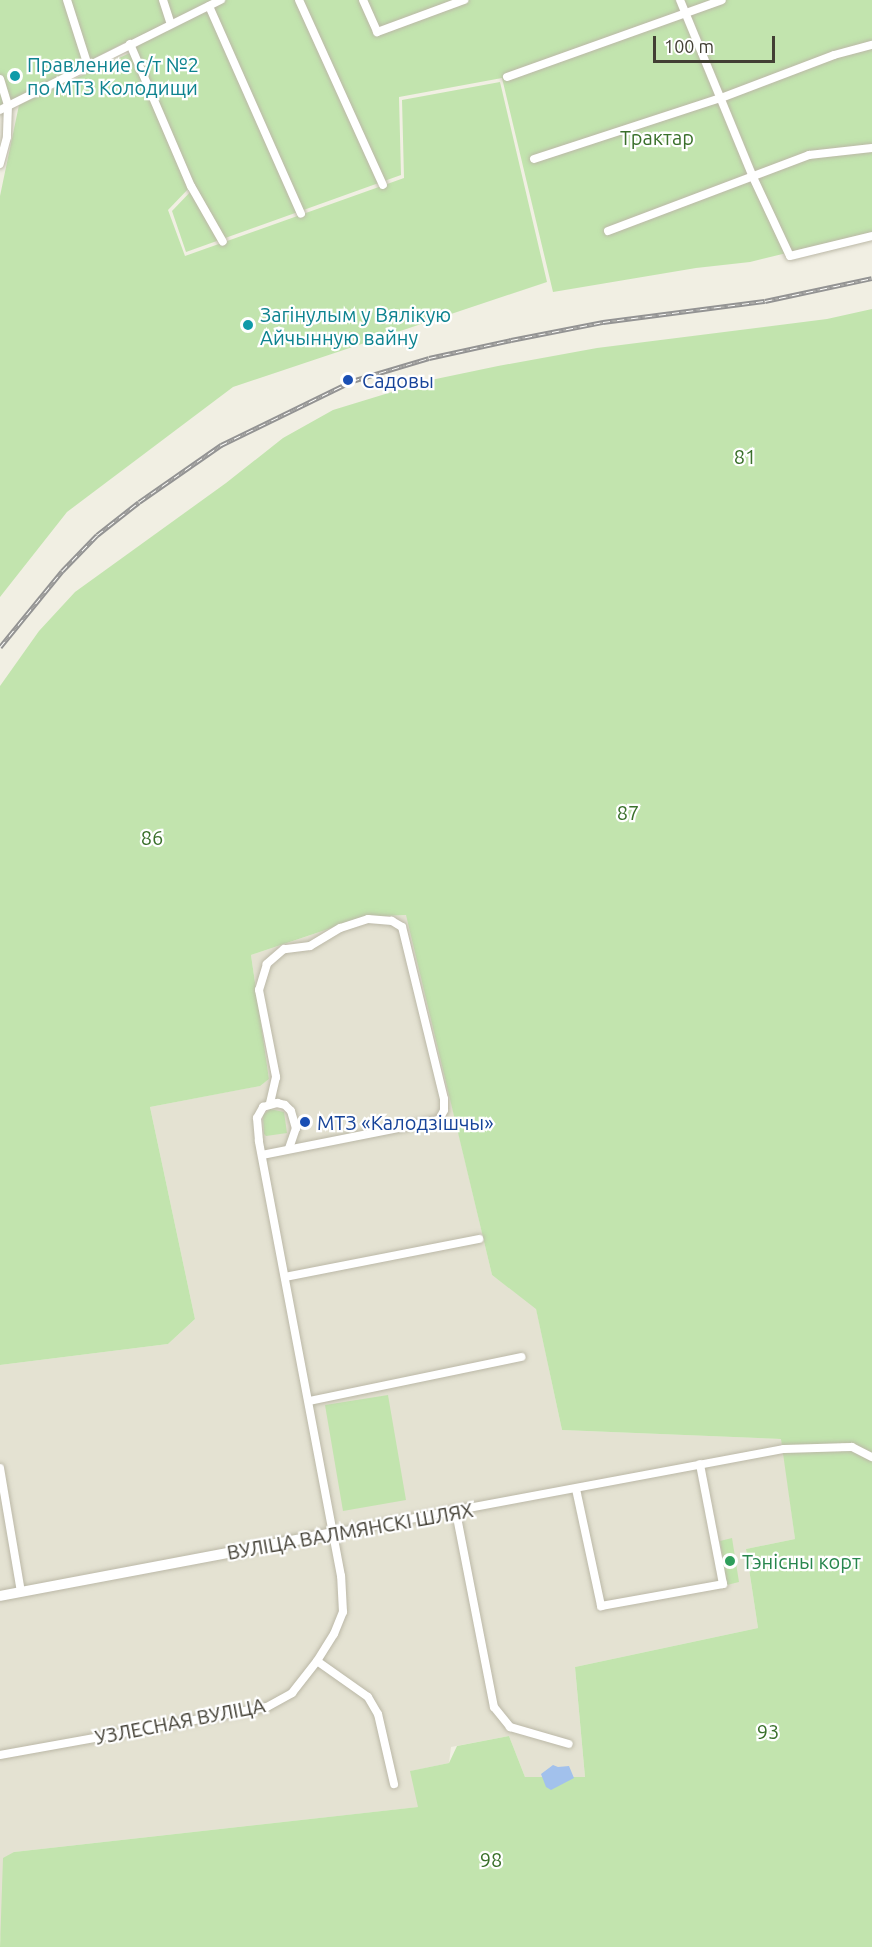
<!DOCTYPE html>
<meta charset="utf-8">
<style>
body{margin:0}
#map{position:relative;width:872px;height:1947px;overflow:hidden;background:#f1efe3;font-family:Ubuntu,sans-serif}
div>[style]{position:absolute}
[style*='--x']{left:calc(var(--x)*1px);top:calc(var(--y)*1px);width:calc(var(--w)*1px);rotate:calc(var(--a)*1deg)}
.residential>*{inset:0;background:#e4e2d2}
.green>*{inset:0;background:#c2e4ae}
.water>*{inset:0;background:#a2c1ec}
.roads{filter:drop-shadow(0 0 2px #bbb8a7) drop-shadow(0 0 2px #bbb8a7)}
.minor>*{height:8px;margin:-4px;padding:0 4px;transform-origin:4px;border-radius:4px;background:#fff}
.tertiary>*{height:10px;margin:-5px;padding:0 5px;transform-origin:5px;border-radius:5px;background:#fff}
.rail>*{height:4.5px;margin-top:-2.25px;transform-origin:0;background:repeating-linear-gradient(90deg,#fff 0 7px,#939393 0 14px);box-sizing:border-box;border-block:2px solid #939393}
.dots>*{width:16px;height:16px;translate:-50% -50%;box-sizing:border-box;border:3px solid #fff;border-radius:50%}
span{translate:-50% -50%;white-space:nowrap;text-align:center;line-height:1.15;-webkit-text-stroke:4.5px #fff;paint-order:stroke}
.culture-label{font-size:20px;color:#0d838f}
.left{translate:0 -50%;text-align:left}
.park-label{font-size:20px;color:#3a702b}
.transit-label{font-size:20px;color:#164399}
.street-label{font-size:20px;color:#423f34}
.leisure-label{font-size:20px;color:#27864d}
.scale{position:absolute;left:653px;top:36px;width:122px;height:27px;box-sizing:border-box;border:3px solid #423f34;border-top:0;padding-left:8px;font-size:18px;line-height:21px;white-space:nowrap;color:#423f34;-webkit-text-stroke:4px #fff;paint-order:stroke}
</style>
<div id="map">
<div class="residential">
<div style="clip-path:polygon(407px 915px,492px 1275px,536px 1308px,562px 1430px,782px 1439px,795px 1539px,746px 1549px,758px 1628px,575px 1667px,585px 1777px,525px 1777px,509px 1736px,451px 1747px,449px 1763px,411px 1771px,419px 1807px,14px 1852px,0 1940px,0 1365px,168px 1344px,195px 1319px,150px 1107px,259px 1086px,269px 1079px,251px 955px,364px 917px)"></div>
</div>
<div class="green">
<div style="clip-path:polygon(0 0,872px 0,872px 232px,750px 262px,696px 268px,553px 292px,502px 78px,399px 97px,401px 175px,186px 252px,172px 211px,195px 187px,132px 39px,0 106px)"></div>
<div style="clip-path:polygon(134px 51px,191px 186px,168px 210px,185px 256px,404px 178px,402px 100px,500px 82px,547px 282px,233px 387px,67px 512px,0 597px,0 196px,19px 105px)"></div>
<div style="clip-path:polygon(872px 309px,872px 1947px,0 1947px,3px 1858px,14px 1852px,418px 1807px,410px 1771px,449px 1763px,457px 1746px,509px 1736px,525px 1777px,585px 1777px,575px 1667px,758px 1628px,746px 1549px,795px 1539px,781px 1439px,562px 1430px,536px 1309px,492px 1275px,406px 915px,364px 917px,251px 955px,269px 1079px,260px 1086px,150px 1107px,195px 1319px,168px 1344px,0 1365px,0 686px,39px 631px,75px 592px,226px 483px,283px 438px,333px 410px,431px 380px,498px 366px,597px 348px,827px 319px)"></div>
<div style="clip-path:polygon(270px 1109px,284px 1112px,287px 1133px,266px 1136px,264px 1134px,263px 1115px)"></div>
<div style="clip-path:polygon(388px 1395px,406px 1500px,343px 1511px,325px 1405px)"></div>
<div style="clip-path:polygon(732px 1538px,739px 1582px,727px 1585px,720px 1541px)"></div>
</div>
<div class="water">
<div style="clip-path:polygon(553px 1765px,558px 1767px,569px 1766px,574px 1778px,551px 1790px,546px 1787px,541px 1774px)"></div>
</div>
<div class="roads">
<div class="minor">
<div style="--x:67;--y:0;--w:69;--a:72.3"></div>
<div style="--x:163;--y:0;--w:25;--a:72"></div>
<div style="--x:299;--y:0;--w:203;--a:65.6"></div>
<div style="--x:363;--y:0;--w:35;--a:66"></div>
<div style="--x:377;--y:32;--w:93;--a:-20.2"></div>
<div style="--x:680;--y:0;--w:189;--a:67.6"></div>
<div style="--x:752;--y:175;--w:89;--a:64.9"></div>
<div style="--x:790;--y:256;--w:84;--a:-13.7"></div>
<div style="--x:209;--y:6;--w:227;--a:66.1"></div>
<div style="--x:130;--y:44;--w:155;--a:66.8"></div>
<div style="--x:191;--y:186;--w:64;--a:60.3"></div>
<div style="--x:507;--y:77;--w:228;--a:-19.7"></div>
<div style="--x:0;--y:79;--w:27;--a:73"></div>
<div style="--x:8;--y:105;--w:32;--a:92"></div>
<div style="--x:7;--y:137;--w:28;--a:105"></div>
<div style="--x:0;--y:110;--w:247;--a:-26.5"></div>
<div style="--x:534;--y:159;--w:197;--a:-18.1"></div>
<div style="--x:721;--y:98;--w:121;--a:-20.8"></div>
<div style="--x:834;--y:55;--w:39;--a:-15"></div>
<div style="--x:608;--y:231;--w:215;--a:-20.7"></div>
<div style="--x:809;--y:155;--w:63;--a:-6.3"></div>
<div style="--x:262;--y:1155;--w:180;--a:-11.2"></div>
<div style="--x:439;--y:1120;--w:11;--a:-63"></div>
<div style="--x:444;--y:1110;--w:11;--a:-90"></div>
<div style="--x:444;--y:1099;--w:177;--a:-103.7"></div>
<div style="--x:402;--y:927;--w:12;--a:-149"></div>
<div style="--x:392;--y:921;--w:24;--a:-175"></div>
<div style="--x:368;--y:919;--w:29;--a:162"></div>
<div style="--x:340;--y:928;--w:35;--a:149"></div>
<div style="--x:310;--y:946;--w:26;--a:173"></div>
<div style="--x:284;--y:949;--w:23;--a:139"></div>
<div style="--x:267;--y:964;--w:27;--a:107"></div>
<div style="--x:259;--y:990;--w:89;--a:78.9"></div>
<div style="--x:276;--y:1077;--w:28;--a:103"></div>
<div style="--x:285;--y:1277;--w:198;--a:-11.1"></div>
<div style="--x:309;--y:1401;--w:217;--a:-11.7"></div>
<div style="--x:0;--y:1468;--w:126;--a:80.4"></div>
<div style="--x:576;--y:1489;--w:120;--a:77.9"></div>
<div style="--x:601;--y:1606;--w:124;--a:-10.2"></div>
<div style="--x:723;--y:1584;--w:122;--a:-100.9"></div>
<div style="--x:456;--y:1512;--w:199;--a:79"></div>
<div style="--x:494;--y:1707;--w:26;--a:51"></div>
<div style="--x:510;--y:1727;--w:61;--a:16.1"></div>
<div style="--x:335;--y:1533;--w:457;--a:-10.6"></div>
<div style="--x:784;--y:1449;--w:68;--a:-1.7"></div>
<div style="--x:852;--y:1447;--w:22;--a:27"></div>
<div style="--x:317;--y:1661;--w:62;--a:35.2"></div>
<div style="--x:368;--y:1697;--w:20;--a:60"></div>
<div style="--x:378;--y:1714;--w:72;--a:77.1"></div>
<div style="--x:0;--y:1755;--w:271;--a:-10.2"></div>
<div style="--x:267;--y:1707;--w:29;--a:-29"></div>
<div style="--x:292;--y:1693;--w:41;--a:-52"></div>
<div style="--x:317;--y:1661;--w:32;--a:-58"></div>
<div style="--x:334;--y:1634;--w:24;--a:-68"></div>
<div style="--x:343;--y:1612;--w:36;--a:-93"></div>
<div style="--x:341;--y:1576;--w:443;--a:-100.7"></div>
<div style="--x:259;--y:1141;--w:23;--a:-95"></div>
<div style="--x:257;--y:1118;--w:13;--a:-61"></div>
<div style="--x:263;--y:1107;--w:15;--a:-16"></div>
<div style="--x:277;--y:1103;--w:8;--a:14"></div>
<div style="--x:285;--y:1105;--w:8;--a:45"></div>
<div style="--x:291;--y:1111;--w:18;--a:74"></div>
<div style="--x:296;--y:1128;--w:21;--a:109"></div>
</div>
<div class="tertiary">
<div style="--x:0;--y:1596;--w:341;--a:-10.7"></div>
</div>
</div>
<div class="rail">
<div style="--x:0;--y:647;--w:98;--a:-50.8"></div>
<div style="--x:62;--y:571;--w:50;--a:-45.8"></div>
<div style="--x:97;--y:535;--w:53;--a:-38.2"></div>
<div style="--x:139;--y:502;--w:100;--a:-34.8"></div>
<div style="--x:221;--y:445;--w:146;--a:-26"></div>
<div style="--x:352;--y:381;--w:80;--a:-16.6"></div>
<div style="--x:429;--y:358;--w:84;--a:-12.4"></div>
<div style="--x:511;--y:340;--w:94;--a:-11.1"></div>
<div style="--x:603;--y:322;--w:163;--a:-7.4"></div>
<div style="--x:765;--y:301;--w:109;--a:-12.1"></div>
</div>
<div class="dots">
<div style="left:15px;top:76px;background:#0f9aa8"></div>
<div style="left:248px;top:325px;background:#0f9aa8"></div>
<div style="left:348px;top:380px;background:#1a4fb4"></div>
<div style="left:305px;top:1122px;background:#1a4fb4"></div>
<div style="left:730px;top:1561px;background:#2e9e5b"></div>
</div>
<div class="culture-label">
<span class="left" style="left:27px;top:76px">Правление с/т №2<br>по МТЗ Колодищи</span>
<span class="left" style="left:260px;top:326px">Загінулым у Вялікую<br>Айчынную вайну</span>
</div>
<div class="park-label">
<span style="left:657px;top:137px">Трактар</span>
<span style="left:745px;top:456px">81</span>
<span style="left:628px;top:812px">87</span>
<span style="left:152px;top:837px">86</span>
<span style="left:768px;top:1731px">93</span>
<span style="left:491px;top:1859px">98</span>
</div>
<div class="transit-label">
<span class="left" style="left:362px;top:380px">Садовы</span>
<span class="left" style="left:317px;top:1122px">МТЗ «Калодзішчы»</span>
</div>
<div class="street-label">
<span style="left:350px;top:1531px;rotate:-10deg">ВУЛІЦА ВАЛМЯНСКІ ШЛЯХ</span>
<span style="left:180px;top:1721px;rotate:-11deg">УЗЛЕСНАЯ ВУЛІЦА</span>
</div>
<div class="leisure-label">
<span class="left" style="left:742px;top:1561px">Тэнісны корт</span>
</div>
<div class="scale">100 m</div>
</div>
